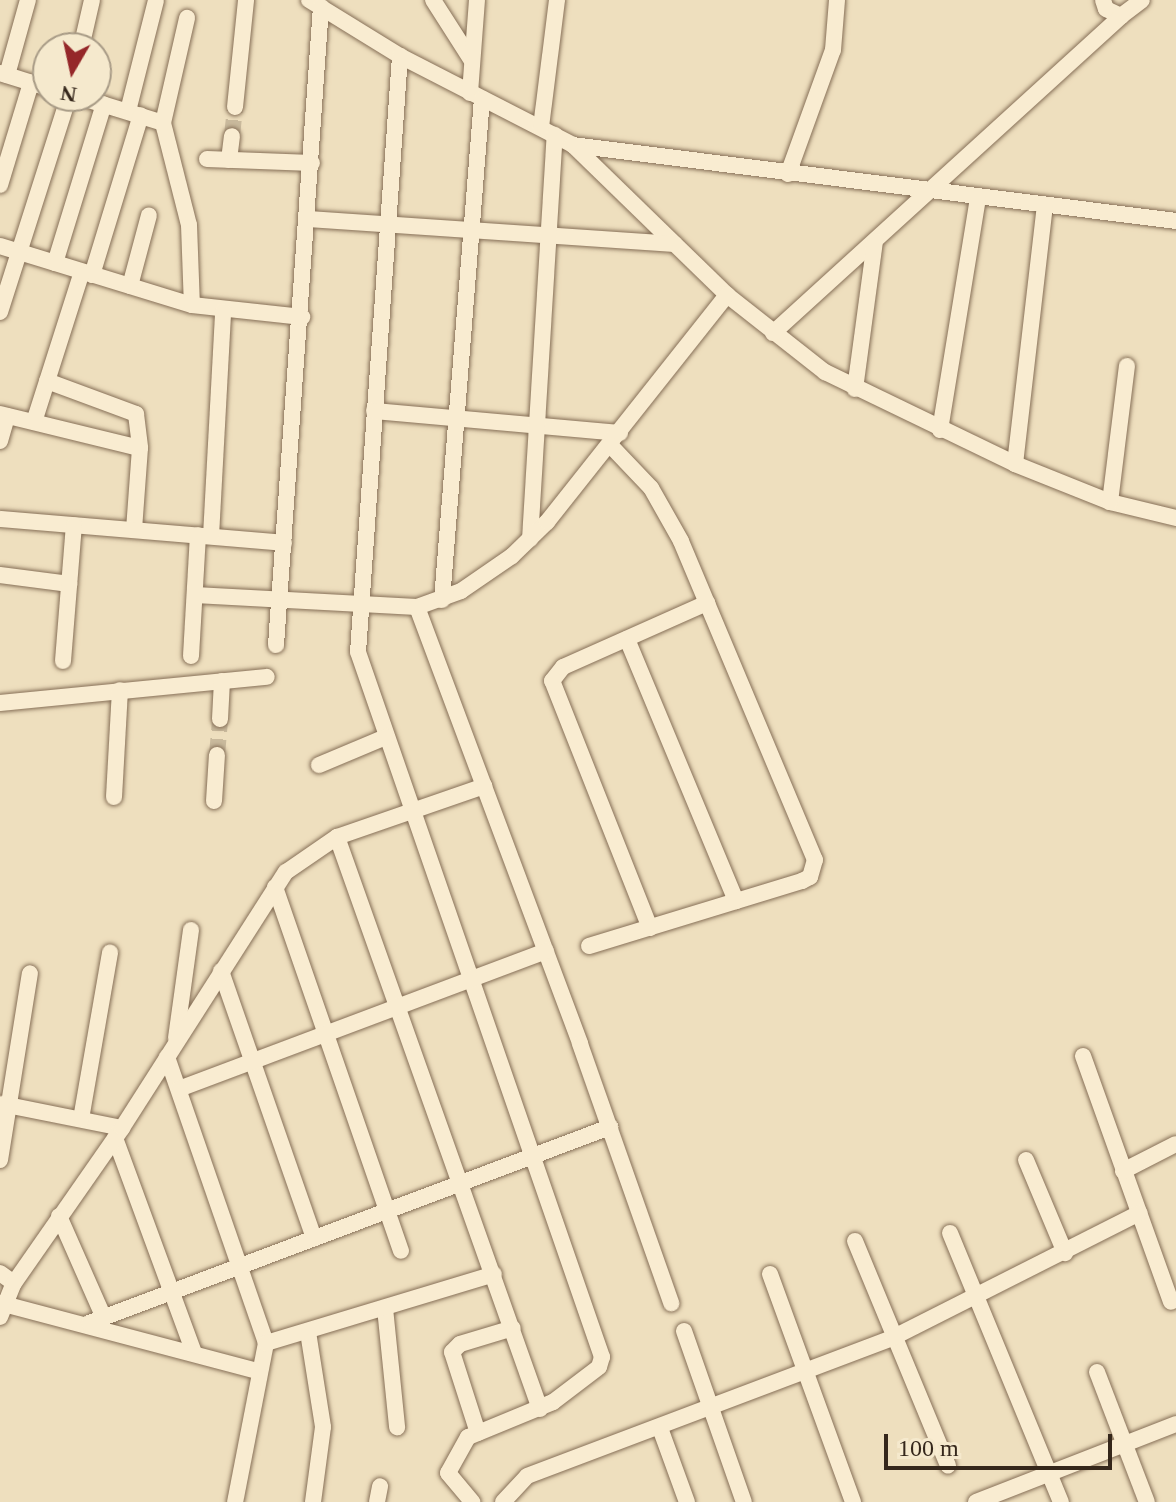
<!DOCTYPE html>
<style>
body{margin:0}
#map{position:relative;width:1176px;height:1502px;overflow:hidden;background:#eedfbe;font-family:Georgia,serif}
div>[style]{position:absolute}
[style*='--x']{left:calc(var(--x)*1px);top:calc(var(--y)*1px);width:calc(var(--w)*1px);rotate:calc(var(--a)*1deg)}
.minor-tunnel>*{height:16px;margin-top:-8px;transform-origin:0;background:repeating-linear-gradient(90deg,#c9ba9d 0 16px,transparent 0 24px)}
.roads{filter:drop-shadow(0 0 2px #866f57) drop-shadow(0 0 2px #866f57)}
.minor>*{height:16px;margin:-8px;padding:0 8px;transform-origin:8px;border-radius:8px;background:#f9ecd1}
span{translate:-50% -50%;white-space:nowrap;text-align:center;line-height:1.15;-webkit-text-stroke:6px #f5e9cd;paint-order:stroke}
.north{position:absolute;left:32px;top:32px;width:80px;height:80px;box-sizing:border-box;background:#f5e9cd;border:2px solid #a89b86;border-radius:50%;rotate:189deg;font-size:22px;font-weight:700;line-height:32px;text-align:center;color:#35271b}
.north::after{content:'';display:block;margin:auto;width:28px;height:36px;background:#952729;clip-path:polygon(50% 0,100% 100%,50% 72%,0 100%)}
.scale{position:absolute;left:884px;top:1434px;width:228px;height:36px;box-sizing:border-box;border:4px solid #35271b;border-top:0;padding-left:10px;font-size:24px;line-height:28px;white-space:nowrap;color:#35271b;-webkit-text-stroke:6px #f5e9cd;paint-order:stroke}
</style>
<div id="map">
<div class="minor-tunnel">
<div style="--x:232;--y:136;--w:29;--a:-84"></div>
<div style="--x:217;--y:755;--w:36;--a:-85"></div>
</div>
<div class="roads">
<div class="minor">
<div style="--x:309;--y:0;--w:107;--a:31.6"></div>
<div style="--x:400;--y:56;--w:195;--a:27.2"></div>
<div style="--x:573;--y:145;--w:215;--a:44.2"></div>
<div style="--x:727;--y:295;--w:125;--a:38.2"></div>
<div style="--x:825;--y:372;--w:211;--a:25.8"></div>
<div style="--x:1015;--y:464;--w:102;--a:21.8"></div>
<div style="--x:1110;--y:502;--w:68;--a:13.6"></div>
<div style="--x:433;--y:0;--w:72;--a:57.4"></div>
<div style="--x:1103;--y:0;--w:9;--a:72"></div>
<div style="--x:1106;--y:9;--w:17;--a:25"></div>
<div style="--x:1121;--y:16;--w:26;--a:-37"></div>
<div style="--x:81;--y:48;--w:49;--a:-77.1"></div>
<div style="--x:400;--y:56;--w:597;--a:94.03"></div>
<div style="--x:358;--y:652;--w:746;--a:70.91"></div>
<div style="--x:602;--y:1357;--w:10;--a:107"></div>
<div style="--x:599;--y:1367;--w:58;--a:142.7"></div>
<div style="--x:553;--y:1402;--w:92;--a:157.6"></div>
<div style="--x:468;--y:1437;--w:41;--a:119.1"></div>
<div style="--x:448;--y:1473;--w:38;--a:50"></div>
<div style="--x:0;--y:73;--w:50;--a:17.4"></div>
<div style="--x:7;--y:75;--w:78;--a:-74.4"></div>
<div style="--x:470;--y:93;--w:93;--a:-85.7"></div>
<div style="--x:76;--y:96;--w:91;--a:17.2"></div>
<div style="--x:163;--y:123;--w:105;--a:75.7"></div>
<div style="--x:189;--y:225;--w:80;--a:87.9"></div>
<div style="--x:235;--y:107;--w:108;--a:-84.1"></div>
<div style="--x:128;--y:111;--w:114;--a:-75.8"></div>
<div style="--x:163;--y:123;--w:108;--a:-77.1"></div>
<div style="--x:541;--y:127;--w:128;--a:-82.8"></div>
<div style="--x:573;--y:145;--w:608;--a:7.18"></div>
<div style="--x:207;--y:159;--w:105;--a:2.2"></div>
<div style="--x:229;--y:160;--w:24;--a:-83"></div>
<div style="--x:788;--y:174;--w:132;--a:-70.1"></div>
<div style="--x:833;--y:50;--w:50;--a:-85.4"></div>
<div style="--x:0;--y:185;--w:107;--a:-73.1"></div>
<div style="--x:309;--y:219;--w:366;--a:3.9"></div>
<div style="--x:0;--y:246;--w:201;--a:17.1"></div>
<div style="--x:192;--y:305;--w:111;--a:6.2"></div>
<div style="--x:55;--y:263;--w:166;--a:-72.9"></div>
<div style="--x:92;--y:275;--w:167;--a:-73"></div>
<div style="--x:130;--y:286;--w:73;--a:-75"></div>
<div style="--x:0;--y:312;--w:227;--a:-72.3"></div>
<div style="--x:773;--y:333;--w:471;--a:-42.3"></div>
<div style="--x:47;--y:381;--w:95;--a:20.3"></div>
<div style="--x:136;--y:414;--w:34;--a:83"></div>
<div style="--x:140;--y:448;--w:82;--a:94.2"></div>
<div style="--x:855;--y:389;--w:149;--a:-82.3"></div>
<div style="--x:374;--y:411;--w:247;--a:5.1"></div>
<div style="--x:0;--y:414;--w:144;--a:13.7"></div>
<div style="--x:34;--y:422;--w:157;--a:-72.3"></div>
<div style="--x:940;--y:430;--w:236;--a:-80.7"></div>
<div style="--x:0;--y:441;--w:26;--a:-74"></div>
<div style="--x:1015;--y:464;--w:261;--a:-83.4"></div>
<div style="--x:1110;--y:502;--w:137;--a:-82.9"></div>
<div style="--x:0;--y:519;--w:285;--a:4.8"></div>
<div style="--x:211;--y:536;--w:225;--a:-86.9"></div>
<div style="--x:530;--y:539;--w:405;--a:-86.5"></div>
<div style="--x:0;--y:575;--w:70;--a:7.4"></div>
<div style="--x:195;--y:595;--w:222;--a:3.1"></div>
<div style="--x:417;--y:607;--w:47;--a:-20"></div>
<div style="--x:461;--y:591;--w:62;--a:-34.5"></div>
<div style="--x:512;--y:556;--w:49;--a:-44.2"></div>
<div style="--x:547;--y:522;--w:290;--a:-51.6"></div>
<div style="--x:442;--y:600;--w:503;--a:-85.44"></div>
<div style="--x:417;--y:607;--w:466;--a:69.5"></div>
<div style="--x:580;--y:1044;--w:275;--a:70.6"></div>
<div style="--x:627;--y:639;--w:284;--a:67.4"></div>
<div style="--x:276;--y:645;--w:640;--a:-85.97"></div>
<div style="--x:191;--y:656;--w:121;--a:-86.7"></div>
<div style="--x:63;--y:661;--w:136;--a:-85.4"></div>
<div style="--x:0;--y:703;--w:268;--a:-5.6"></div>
<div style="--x:220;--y:719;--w:38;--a:-87"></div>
<div style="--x:319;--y:765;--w:73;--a:-22.7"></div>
<div style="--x:114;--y:797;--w:107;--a:-86.8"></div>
<div style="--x:214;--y:801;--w:46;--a:-86.3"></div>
<div style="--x:337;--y:837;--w:607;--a:70.46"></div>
<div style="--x:275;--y:887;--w:385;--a:70.9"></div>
<div style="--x:650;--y:928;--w:266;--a:-111.6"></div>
<div style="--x:552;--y:681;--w:18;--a:-52"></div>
<div style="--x:563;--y:667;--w:158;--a:-24"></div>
<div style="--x:589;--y:946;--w:223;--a:-17"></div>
<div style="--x:802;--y:881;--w:9;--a:-27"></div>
<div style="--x:810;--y:877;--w:18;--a:-74"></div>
<div style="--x:815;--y:860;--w:346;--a:-112.8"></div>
<div style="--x:681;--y:541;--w:61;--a:-119.5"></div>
<div style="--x:651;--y:488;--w:59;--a:-133.6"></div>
<div style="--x:221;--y:971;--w:283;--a:70.8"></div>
<div style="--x:176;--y:1038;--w:109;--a:-82.1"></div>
<div style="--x:1083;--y:1056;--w:261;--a:70.3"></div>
<div style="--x:167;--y:1057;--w:303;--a:70.9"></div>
<div style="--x:266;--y:1343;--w:162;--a:101"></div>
<div style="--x:179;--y:1089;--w:392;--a:-20.6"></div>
<div style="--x:2;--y:1104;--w:122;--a:11.3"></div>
<div style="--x:81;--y:1119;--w:169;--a:-80.1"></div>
<div style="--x:115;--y:1138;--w:229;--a:69.8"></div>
<div style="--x:0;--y:1160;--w:189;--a:-80.9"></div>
<div style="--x:1026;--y:1160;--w:101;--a:67.2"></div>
<div style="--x:1123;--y:1171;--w:59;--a:-27"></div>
<div style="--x:59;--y:1216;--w:111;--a:66.2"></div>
<div style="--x:950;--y:1233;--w:291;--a:67.6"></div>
<div style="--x:855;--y:1241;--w:243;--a:67.5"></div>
<div style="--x:0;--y:1273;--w:17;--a:36"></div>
<div style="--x:770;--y:1274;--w:243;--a:70"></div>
<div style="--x:0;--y:1303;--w:267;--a:14.8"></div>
<div style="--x:385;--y:1308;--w:120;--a:84.2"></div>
<div style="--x:0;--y:1317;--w:37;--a:-68"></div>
<div style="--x:14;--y:1283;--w:189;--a:-55.1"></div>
<div style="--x:122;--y:1128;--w:304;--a:-57.4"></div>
<div style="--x:286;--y:872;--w:62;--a:-34.5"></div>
<div style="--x:337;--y:837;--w:156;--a:-19.1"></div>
<div style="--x:89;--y:1323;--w:557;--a:-20.62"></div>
<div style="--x:684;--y:1331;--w:181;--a:70.7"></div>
<div style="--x:308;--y:1332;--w:96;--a:81"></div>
<div style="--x:323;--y:1427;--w:76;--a:97.6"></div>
<div style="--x:266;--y:1343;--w:238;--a:-16.8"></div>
<div style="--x:1097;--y:1372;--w:139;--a:69"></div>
<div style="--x:660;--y:1428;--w:79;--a:70"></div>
<div style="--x:478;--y:1433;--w:85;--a:-107.8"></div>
<div style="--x:452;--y:1352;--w:11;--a:-45"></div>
<div style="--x:460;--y:1344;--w:55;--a:-16.8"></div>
<div style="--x:377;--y:1502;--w:16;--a:-79"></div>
<div style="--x:503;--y:1502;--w:35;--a:-47"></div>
<div style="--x:527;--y:1476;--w:392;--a:-20.7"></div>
<div style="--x:894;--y:1337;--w:275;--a:-26.8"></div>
<div style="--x:976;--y:1502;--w:215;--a:-21.3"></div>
</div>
</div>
<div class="north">N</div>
<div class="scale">100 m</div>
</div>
